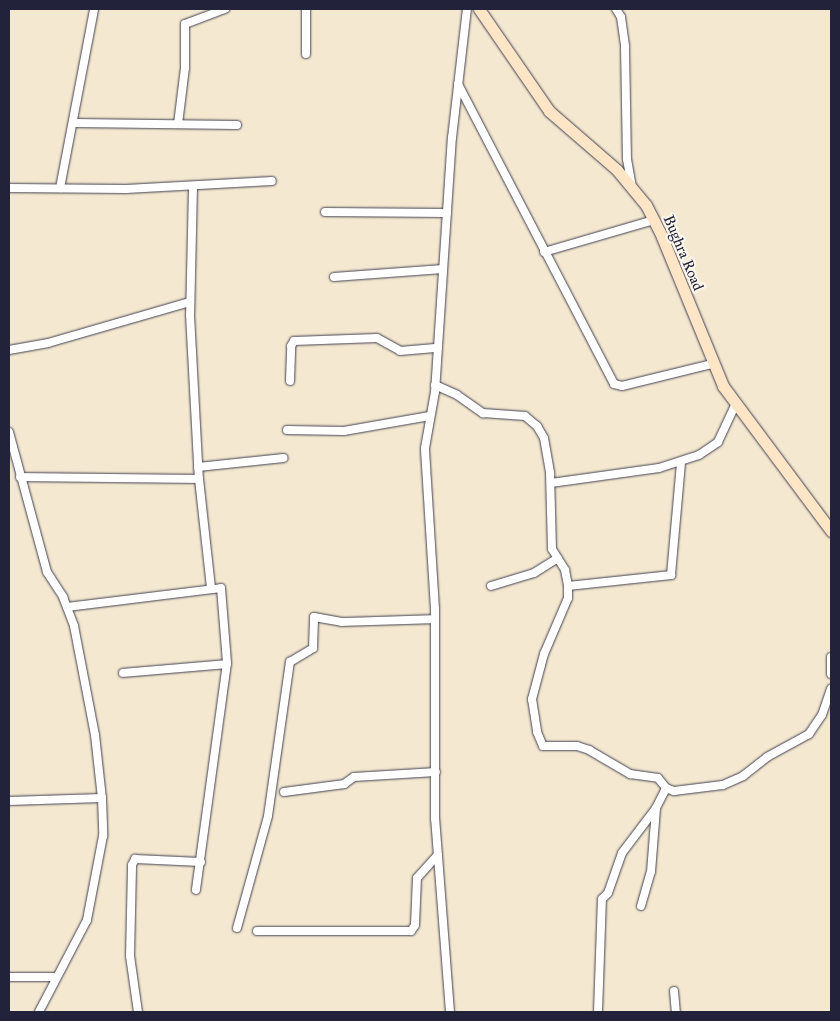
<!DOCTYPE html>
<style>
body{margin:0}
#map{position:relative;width:840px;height:1021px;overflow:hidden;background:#f4e8d0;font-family:"IM FELL Great Primer",serif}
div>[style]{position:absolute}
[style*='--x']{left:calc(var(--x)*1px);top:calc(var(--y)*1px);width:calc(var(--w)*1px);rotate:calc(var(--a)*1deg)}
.roads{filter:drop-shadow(0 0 1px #424051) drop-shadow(0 0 1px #424051)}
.street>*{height:8px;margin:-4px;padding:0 4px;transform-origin:4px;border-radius:4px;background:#fff}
.secondary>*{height:11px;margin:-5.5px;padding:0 5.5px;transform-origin:5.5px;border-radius:5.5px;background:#fee5c5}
span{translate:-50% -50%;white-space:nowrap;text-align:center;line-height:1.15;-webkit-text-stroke:4.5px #fbf7ec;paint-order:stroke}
.street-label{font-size:15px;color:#22223b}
.frame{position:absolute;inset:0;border:10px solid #22223b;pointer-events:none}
</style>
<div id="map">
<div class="roads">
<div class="street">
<div style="--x:306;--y:9;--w:45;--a:90"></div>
<div style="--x:616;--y:9;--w:9;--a:58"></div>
<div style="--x:621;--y:17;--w:30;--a:82"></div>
<div style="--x:625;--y:47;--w:112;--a:89"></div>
<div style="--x:627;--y:159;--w:28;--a:80"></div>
<div style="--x:458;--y:84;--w:338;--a:62.5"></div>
<div style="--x:614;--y:384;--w:8;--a:14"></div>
<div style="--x:622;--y:386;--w:93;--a:-13.7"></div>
<div style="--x:74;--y:123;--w:163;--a:0.7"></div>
<div style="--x:178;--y:124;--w:56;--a:-82.9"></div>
<div style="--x:185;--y:68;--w:44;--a:-90"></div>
<div style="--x:185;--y:24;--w:43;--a:-20.6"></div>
<div style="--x:193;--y:187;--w:128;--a:91.3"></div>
<div style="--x:190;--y:315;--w:164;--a:86.9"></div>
<div style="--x:199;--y:479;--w:109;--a:83.7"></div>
<div style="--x:9;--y:188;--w:117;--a:0.5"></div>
<div style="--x:126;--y:189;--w:146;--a:-3.1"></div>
<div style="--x:60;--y:188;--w:182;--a:-79.2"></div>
<div style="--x:325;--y:212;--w:122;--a:0.5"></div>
<div style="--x:544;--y:252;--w:115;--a:-16.2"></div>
<div style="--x:334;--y:277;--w:109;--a:-4.2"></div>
<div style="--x:9;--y:350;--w:40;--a:-10"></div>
<div style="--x:48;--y:343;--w:148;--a:-16.1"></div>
<div style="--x:290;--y:381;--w:35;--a:-88"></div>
<div style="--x:291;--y:346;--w:6;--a:-59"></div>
<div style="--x:294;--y:341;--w:83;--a:-2.1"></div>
<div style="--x:377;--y:338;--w:26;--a:29"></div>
<div style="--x:400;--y:351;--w:38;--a:-5"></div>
<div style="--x:435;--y:385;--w:24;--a:24"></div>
<div style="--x:457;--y:395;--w:32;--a:35"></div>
<div style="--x:483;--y:413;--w:42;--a:4.1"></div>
<div style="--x:525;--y:416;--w:16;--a:40"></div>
<div style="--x:537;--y:426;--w:14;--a:60"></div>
<div style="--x:544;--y:438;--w:36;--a:80"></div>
<div style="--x:550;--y:473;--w:76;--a:88.5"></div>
<div style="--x:552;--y:549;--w:25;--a:58"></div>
<div style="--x:565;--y:570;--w:16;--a:79"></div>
<div style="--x:568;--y:586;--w:12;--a:90"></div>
<div style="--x:568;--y:598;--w:61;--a:113.2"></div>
<div style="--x:544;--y:654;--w:47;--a:104.9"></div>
<div style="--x:532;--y:699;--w:33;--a:81"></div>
<div style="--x:537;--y:732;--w:15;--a:67"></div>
<div style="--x:543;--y:746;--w:34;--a:0"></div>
<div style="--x:577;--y:746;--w:13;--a:18"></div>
<div style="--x:589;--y:750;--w:48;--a:30.3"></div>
<div style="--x:630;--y:774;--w:28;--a:8"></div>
<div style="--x:658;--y:778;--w:13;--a:51"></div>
<div style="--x:666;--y:788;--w:9;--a:21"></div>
<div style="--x:674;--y:791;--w:49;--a:-7"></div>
<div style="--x:723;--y:785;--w:22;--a:-24"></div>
<div style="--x:743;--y:776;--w:31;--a:-38"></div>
<div style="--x:767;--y:757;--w:48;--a:-28.7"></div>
<div style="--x:809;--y:734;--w:23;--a:-56"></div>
<div style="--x:822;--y:715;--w:28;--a:-71"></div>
<div style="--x:287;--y:430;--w:57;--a:1"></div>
<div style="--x:344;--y:431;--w:87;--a:-9.9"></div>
<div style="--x:9;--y:432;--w:145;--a:74.8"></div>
<div style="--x:47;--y:572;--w:30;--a:57"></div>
<div style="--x:63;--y:597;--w:31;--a:69"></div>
<div style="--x:74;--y:626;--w:111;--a:79.1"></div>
<div style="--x:95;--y:735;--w:63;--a:83.7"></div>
<div style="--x:102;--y:798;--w:38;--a:88"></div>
<div style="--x:103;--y:836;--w:86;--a:100.8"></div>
<div style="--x:87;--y:920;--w:104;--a:117.6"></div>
<div style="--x:198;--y:467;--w:86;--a:-6"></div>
<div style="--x:20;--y:477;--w:179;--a:0.6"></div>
<div style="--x:551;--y:483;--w:109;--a:-7.9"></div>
<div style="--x:659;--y:468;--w:42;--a:-18"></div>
<div style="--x:699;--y:455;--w:23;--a:-34"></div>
<div style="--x:718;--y:442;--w:40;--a:-65"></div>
<div style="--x:491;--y:586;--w:45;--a:-16.8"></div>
<div style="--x:534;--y:573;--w:28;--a:-32"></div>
<div style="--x:568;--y:586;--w:104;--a:-6.1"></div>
<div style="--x:671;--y:575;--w:113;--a:-84.9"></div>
<div style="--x:67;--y:607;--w:155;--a:-7"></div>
<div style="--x:221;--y:588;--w:75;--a:85.4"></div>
<div style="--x:227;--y:663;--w:229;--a:97.8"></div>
<div style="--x:831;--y:657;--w:17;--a:90"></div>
<div style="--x:123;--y:673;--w:104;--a:-4.9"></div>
<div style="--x:284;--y:792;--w:61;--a:-7.6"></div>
<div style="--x:344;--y:784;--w:12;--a:-35"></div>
<div style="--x:354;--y:777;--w:82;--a:-3.5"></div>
<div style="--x:9;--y:801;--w:93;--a:-1.8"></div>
<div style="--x:641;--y:906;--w:35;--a:-74"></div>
<div style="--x:651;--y:872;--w:64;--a:-85.5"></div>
<div style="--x:237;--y:928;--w:116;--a:-74.5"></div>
<div style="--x:268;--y:816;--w:156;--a:-81.9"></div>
<div style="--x:290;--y:662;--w:27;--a:-31"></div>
<div style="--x:313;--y:648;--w:31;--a:-88"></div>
<div style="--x:314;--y:617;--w:28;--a:10"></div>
<div style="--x:342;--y:622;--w:93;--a:-1.8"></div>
<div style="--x:257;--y:931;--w:154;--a:0"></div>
<div style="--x:411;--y:931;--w:7;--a:-56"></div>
<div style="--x:415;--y:925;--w:47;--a:-87.6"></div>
<div style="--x:417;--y:878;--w:31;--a:-48"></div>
<div style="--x:9;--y:977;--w:45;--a:0"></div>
<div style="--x:674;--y:991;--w:21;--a:85"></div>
<div style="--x:138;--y:1012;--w:57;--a:-98.1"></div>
<div style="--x:130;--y:956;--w:91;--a:-88.7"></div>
<div style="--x:132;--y:865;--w:7;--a:-63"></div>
<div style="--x:135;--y:859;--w:66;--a:2.6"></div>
<div style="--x:450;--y:1012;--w:194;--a:-94.4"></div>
<div style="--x:435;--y:819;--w:210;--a:-90"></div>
<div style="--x:435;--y:609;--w:161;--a:-93.6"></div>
<div style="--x:425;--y:448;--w:57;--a:-79.9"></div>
<div style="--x:435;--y:392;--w:255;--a:-86.2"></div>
<div style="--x:452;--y:138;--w:130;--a:-83.4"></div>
<div style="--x:598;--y:1012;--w:113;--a:-88"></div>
<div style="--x:602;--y:899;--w:8;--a:-45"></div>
<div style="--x:608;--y:893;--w:42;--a:-70.7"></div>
<div style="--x:622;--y:853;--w:56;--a:-52.9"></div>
<div style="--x:656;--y:808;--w:22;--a:-63"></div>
</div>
<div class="secondary">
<div style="--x:479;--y:9;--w:124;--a:55.5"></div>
<div style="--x:549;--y:111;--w:90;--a:40.9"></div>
<div style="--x:617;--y:170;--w:45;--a:50.4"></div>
<div style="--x:646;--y:205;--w:36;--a:63"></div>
<div style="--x:662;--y:237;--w:161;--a:67.7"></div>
<div style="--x:723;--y:386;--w:181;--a:53.3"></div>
</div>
</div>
<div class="street-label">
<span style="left:683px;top:253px;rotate:67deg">Bughra Road</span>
</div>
<div class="frame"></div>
</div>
